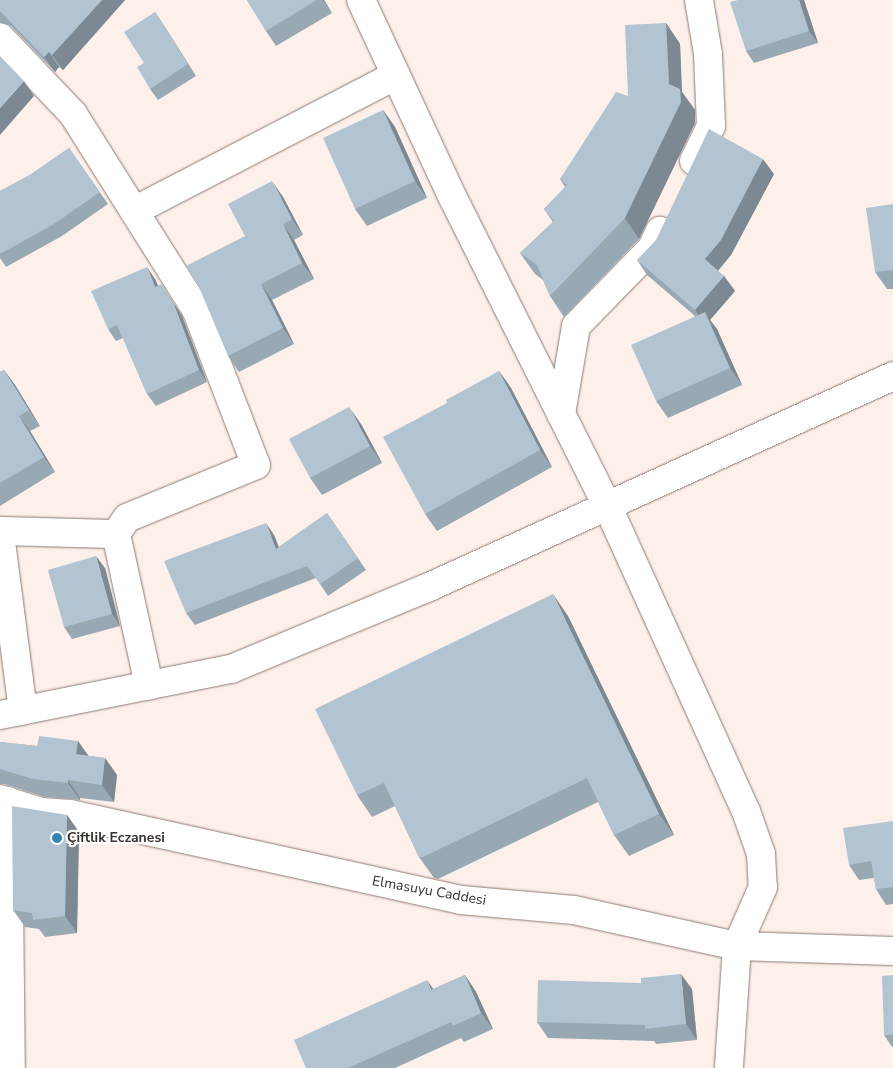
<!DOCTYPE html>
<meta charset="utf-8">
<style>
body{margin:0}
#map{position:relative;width:893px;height:1068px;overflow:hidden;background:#fdf0eb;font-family:"Nunito Sans",sans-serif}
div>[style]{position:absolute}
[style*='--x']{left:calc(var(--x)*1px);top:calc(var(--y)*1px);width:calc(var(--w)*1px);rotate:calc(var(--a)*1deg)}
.roads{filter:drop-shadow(0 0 1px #8d7a72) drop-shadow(0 0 1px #8d7a72)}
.minor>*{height:28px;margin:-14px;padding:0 14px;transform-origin:14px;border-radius:14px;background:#fff}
.tertiary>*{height:28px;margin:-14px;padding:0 14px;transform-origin:14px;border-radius:14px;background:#fff}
.wall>*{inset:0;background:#99a9b4}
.shaded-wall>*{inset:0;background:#7d8992}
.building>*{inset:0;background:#b2c4d1}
.dots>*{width:14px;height:14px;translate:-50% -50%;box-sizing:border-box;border:2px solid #fff;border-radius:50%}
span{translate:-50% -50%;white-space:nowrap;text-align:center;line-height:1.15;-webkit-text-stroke:4.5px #fff;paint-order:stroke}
.poi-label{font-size:14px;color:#39312d;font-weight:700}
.left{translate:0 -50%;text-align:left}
.street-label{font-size:14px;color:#39312d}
</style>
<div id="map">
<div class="roads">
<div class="minor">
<div style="--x:361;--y:0;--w:216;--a:65.1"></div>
<div style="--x:452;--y:196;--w:346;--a:63.4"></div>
<div style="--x:607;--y:505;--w:336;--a:65.6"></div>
<div style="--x:746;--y:811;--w:46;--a:70.8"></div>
<div style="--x:761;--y:854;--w:33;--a:87"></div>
<div style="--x:763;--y:887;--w:64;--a:113.8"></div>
<div style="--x:737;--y:946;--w:122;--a:93.8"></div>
<div style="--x:0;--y:37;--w:106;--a:46.5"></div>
<div style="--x:73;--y:114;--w:231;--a:57.8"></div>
<div style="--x:196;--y:309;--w:167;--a:69"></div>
<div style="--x:256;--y:465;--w:139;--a:157.7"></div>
<div style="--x:127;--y:518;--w:19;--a:125"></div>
<div style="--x:116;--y:534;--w:155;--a:77.7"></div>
<div style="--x:694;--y:161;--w:39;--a:-64"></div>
<div style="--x:711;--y:126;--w:72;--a:-92.4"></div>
<div style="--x:708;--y:54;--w:55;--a:-99.5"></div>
<div style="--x:134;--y:211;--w:295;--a:-27.4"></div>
<div style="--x:561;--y:414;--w:89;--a:-80.3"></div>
<div style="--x:576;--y:326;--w:109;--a:-45.7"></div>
<div style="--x:652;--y:248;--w:19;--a:-65"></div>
<div style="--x:0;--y:531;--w:116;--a:1.5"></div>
<div style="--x:0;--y:534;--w:178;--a:82.6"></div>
<div style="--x:0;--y:715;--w:236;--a:-11.3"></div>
<div style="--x:231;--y:669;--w:212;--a:-22.5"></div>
<div style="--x:427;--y:588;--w:512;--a:-24.46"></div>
</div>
<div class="tertiary">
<div style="--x:0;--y:799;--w:44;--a:17.2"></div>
<div style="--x:42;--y:812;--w:28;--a:4"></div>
<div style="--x:70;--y:814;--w:400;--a:12.4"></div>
<div style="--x:461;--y:900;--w:113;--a:5.1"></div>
<div style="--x:574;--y:910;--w:167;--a:12.5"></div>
<div style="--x:737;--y:946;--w:156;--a:1.8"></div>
<div style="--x:8;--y:801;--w:267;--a:89.4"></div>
</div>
</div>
<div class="wall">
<div style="clip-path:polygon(0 0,125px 0,63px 70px,59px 67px,55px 72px,11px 26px,0 23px)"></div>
<div style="clip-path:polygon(247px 0,324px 0,332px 13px,276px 46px,266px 31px)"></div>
<div style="clip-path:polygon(804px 0,818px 43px,754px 63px,746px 51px)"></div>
<div style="clip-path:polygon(155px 12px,196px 76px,158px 100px,150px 89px,144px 63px)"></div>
<div style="clip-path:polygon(666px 23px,680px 44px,682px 92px,695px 110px,695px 123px,639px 239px,564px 317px,550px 296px,543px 280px,535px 274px,520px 253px,553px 222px,544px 209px,565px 187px,560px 179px,628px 96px)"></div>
<div style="clip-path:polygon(383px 110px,395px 127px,427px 198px,367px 226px,355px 209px)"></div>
<div style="clip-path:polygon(69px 148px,108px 204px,62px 236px,6px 267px,0 258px,0 191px,30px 175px)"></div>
<div style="clip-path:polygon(774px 174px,731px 255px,718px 271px,724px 276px,735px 291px,710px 320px,717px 329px,742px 385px,668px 418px,656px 401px,695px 316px,647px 275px,637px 260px)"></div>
<div style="clip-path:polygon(283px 197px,303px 235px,294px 240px,314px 279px,272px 300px,294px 344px,239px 372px,228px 356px,245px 236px)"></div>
<div style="clip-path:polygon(893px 204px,893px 289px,887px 289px,875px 272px)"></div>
<div style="clip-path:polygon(155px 279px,158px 285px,169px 296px,182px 316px,207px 382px,156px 406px,147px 394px,123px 338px,116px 341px,108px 329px)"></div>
<div style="clip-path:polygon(4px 370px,15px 385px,40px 426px,30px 431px,55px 472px,0 506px,0 372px)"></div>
<div style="clip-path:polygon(499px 371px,511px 388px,552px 467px,437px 531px,425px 514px,447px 403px)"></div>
<div style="clip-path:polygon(361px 424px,382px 463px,322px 495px,310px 478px)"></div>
<div style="clip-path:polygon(327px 513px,366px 570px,328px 596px,316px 578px,195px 625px,186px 613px,274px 535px,279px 547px)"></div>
<div style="clip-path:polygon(105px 568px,120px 626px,72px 639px,64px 627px)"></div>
<div style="clip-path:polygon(568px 616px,674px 835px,629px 856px,614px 835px,598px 802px,438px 879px,434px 878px,419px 857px,395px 806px,372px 817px,357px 795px)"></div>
<div style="clip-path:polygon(78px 741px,88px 756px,105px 758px,117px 775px,114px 802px,80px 798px,80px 800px,45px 797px,4px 784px,0 784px,0 742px,37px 746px)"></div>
<div style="clip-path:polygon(67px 815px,79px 832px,77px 933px,45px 937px,39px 929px,25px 927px,13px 910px)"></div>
<div style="clip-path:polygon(893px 821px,893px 904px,886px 905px,876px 889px,874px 878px,859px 880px,849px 865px)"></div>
<div style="clip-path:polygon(465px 975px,476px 992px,493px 1029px,464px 1042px,461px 1038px,395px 1068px,306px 1068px,433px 989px)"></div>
<div style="clip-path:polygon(893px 975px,893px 1046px,892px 1047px,884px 1035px)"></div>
<div style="clip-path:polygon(692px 989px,697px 1040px,656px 1044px,654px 1041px,548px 1038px,537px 1022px)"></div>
</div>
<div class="shaded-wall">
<div style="clip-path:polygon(102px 0,125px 0,63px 70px,52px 55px)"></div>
<div style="clip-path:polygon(323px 0,324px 0,332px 13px)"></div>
<div style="clip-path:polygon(799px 0,804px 0,818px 43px,809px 31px)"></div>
<div style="clip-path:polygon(155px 12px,163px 24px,196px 76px,188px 64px)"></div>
<div style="clip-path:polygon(666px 23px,680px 44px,682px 92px,695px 110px,695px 123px,639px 239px,625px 218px,669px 84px)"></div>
<div style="clip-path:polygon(49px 52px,59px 67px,55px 72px,44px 57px)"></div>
<div style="clip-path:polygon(24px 81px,34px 96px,0 135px,0 108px)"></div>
<div style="clip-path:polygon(383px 110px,395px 127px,427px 198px,415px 181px)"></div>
<div style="clip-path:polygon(763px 159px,774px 174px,731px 255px,715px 274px,705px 259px)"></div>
<div style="clip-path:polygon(272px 181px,283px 197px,303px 235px,292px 219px)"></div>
<div style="clip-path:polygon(283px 224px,294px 240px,314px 279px,302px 263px)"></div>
<div style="clip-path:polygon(147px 267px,155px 279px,164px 299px,155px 287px)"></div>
<div style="clip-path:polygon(724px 276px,735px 291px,710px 320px,717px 329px,742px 385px,730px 368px,706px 326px,695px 310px)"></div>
<div style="clip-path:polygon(161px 284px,182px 316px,207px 382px,199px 370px)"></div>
<div style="clip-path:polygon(261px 284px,272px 300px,294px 344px,283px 328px)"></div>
<div style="clip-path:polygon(4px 370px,15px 385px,40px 426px,29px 410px)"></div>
<div style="clip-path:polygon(499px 371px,511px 388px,552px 467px,540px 450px)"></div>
<div style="clip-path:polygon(349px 407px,361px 424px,382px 463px,370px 446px)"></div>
<div style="clip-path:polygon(19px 416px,30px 431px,55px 472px,44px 457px)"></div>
<div style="clip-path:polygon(266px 523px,274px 535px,284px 561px,276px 549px)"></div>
<div style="clip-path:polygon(96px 556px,105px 568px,120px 626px,112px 614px)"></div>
<div style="clip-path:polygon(553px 594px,568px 616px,674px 835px,659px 814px)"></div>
<div style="clip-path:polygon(78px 741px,90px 758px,76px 754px)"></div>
<div style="clip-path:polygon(105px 758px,117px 775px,114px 802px,102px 785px)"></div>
<div style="clip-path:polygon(68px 780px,80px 798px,80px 800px,68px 783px)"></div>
<div style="clip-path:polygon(67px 815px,79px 832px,77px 933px,65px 916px)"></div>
<div style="clip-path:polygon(681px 974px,692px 989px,697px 1040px,686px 1024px)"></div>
<div style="clip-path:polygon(465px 975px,476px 992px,493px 1029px,481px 1013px)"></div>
<div style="clip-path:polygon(427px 980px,438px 996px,431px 990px)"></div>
</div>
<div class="building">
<div style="clip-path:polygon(0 0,102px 0,52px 55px,49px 52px,44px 57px,0 11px)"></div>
<div style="clip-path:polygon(247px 0,317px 0,266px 31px)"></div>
<div style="clip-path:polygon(738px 0,799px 0,809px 31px,746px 51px,730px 2px)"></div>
<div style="clip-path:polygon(155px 12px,188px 64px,150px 89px,137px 67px,144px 63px,124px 32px)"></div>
<div style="clip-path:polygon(666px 23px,669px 84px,680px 89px,681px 102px,625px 218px,550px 296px,537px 265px,520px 253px,554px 221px,544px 209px,567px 185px,560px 179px,616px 92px,628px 96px,625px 25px)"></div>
<div style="clip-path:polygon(0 56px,24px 81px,0 108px)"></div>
<div style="clip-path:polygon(383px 110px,415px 181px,355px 209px,323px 138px)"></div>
<div style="clip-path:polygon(709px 129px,763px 159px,721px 240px,705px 259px,724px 276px,695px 310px,637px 260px,656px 240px)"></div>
<div style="clip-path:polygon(69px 148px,100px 192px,54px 224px,0 254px,0 191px,30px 175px)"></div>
<div style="clip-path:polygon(272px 181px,292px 219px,283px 224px,302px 263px,261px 284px,283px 328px,228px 356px,199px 287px,186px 266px,245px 236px,228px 204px)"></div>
<div style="clip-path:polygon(893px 204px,893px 270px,875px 272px,866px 208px)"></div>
<div style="clip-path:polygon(147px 267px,155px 287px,161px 284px,174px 304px,199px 370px,147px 394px,117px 325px,108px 329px,91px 291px)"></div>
<div style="clip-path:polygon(705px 312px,730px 368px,656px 401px,631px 345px)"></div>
<div style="clip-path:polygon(4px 370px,29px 410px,19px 416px,44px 457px,0 483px,0 372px)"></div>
<div style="clip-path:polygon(499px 371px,540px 450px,425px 514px,383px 437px,447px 403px,446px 400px)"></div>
<div style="clip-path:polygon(349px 407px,370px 446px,310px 478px,289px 439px)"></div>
<div style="clip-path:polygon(327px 513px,358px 558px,320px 584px,307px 566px,186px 613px,164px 561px,266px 523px,276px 549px)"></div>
<div style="clip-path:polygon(96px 556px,112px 614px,64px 627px,48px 570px)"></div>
<div style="clip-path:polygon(553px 594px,659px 814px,614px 835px,587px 778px,423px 857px,419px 857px,384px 783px,357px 795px,315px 709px)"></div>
<div style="clip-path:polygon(39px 736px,78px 741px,76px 754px,105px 758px,102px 785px,68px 780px,68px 783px,33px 779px,0 769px,0 742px,37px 746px)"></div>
<div style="clip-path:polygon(12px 806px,67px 815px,65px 916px,33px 920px,32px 913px,13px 910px)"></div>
<div style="clip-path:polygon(893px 821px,893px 887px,876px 889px,871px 861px,849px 865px,843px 828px)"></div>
<div style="clip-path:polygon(681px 974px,686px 1024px,645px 1029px,645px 1025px,537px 1022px,538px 980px,641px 983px,641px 978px)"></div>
<div style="clip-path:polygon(465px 975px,481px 1013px,453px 1026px,451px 1022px,348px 1068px,306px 1068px,294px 1040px,427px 980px,431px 990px)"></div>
<div style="clip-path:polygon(893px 975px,893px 1035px,884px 1035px,882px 976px)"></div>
</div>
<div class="dots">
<div style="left:57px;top:838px;background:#3384b5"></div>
</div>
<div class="poi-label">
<span class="left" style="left:67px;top:838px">Çiftlik Eczanesi</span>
</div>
<div class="street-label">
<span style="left:429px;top:891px;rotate:10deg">Elmasuyu Caddesi</span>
</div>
</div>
